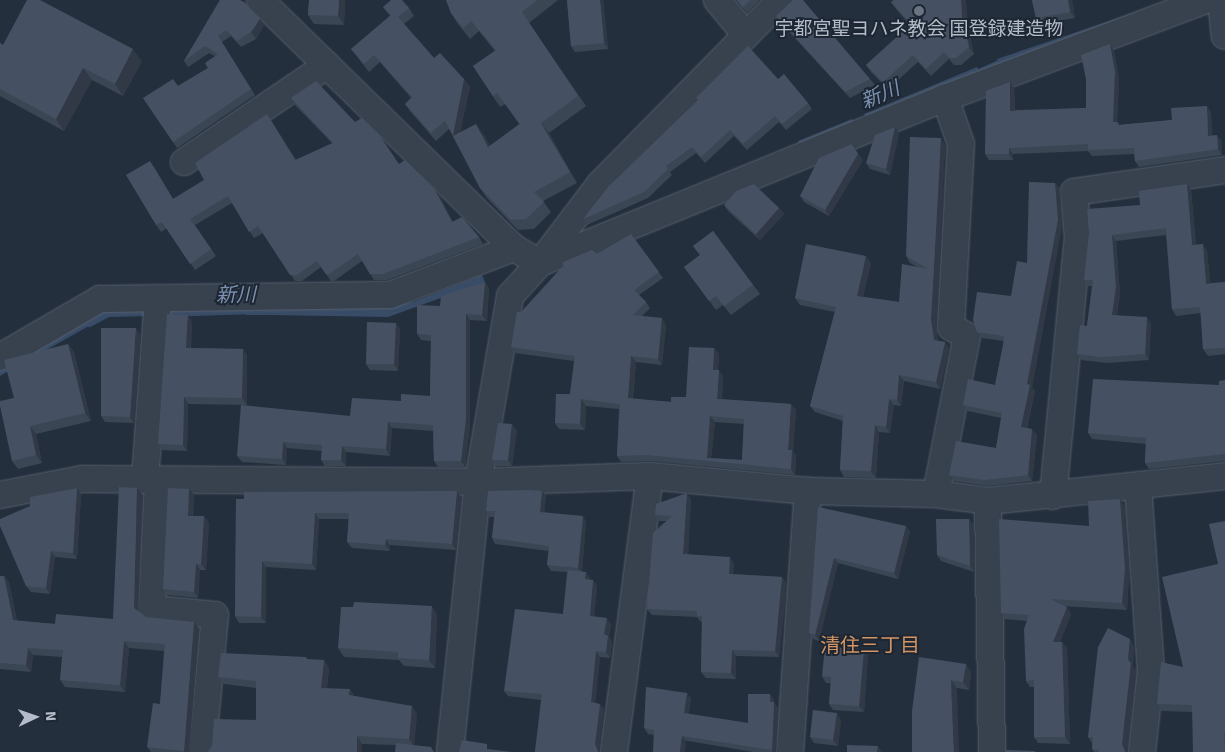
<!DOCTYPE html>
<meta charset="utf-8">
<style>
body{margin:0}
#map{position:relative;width:1225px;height:752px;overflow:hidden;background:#242f3e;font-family:Signika,"Noto Sans JP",sans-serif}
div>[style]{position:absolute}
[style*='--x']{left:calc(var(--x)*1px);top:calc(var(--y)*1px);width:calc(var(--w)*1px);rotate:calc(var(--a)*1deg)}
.water>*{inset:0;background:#394c67}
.stream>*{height:7px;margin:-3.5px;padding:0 3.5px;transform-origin:3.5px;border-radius:3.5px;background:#394c67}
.roads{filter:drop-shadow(0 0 1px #565f6c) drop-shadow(0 0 1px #565f6c)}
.street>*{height:26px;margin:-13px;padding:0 13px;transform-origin:13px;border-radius:13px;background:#38414e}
.wall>*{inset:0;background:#3b4654}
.shaded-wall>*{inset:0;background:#303945}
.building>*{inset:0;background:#455162}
.dots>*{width:14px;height:14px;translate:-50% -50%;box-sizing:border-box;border:2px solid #1d2633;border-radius:50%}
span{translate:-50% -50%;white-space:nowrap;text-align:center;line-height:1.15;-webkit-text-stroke:4px #1d2633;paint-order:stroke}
.poi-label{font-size:19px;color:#b4bcc9}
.water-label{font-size:20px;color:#7c92b1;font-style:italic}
.neighbourhood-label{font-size:20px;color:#d59563}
.north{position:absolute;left:10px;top:692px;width:50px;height:50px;-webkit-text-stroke:4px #1d2633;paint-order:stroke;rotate:87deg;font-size:14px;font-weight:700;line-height:20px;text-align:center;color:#b4bcc9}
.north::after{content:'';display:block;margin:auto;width:18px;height:22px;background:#b4bcc9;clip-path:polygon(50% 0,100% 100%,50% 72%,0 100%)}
</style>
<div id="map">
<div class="water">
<div style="clip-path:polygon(1148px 8px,999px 67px,997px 59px)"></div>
<div style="clip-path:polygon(977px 67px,981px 73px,868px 120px,864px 114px)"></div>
<div style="clip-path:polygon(852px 119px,856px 126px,801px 148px,798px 141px)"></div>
<div style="clip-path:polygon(482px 275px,485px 282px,388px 317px,271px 315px,271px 307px,389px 307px,413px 302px)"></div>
<div style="clip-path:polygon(254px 306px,255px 314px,164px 317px,164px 308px)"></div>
<div style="clip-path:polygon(97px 313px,96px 322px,0 376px,0 367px)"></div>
</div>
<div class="stream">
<div style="--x:981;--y:71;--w:27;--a:-24"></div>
<div style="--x:247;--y:311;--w:31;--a:0"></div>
<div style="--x:89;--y:323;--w:21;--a:-28"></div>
<div style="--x:108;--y:313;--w:43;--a:-1.3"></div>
</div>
<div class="roads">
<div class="street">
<div style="--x:260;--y:0;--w:355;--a:44.3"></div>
<div style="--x:514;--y:248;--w:30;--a:30"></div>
<div style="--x:540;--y:263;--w:437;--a:-22.2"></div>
<div style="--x:945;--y:98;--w:279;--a:-20.6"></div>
<div style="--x:717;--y:0;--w:44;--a:50.5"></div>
<div style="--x:1221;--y:0;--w:36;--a:84"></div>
<div style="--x:184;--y:162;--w:173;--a:-34.1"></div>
<div style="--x:0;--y:357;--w:116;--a:-30.1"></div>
<div style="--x:100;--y:299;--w:290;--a:-0.8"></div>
<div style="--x:390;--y:295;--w:133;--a:-20.8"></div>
<div style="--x:145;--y:480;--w:182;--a:-85.9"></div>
<div style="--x:158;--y:480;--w:129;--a:92.7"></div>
<div style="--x:152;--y:609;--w:63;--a:5.4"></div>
<div style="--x:215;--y:615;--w:138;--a:95.4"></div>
<div style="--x:1138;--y:486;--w:184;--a:86"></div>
<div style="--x:1151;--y:670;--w:82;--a:96.3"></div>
<div style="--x:936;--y:494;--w:161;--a:-78.9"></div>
<div style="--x:967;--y:336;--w:18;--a:-151"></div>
<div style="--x:951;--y:327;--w:183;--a:-86.9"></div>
<div style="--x:961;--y:144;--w:49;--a:-109.2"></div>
<div style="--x:0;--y:495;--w:84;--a:-11"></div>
<div style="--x:82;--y:479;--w:396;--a:0.4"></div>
<div style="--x:478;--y:482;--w:172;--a:-2"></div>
<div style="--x:650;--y:476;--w:159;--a:5.4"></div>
<div style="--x:808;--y:491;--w:128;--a:1.3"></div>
<div style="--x:936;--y:494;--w:52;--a:7.7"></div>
<div style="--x:988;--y:501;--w:238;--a:-6"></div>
<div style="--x:1053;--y:496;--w:259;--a:-84.5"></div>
<div style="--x:1078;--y:238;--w:46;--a:-95"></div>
<div style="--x:1074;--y:192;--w:153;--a:-8.3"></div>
<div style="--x:988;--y:501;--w:251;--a:89.1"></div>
<div style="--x:450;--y:752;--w:271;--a:-84.1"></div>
<div style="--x:478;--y:482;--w:189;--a:-80.2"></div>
<div style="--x:510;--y:296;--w:45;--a:-47.7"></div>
<div style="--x:540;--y:263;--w:99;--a:-52.8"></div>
<div style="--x:600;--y:184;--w:258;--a:-45.5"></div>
<div style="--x:614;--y:752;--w:278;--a:-82.6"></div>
<div style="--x:790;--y:752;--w:262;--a:-86.1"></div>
</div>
</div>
<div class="wall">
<div style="clip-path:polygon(220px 0,264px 25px,256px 39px,241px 47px,231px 36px,222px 42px,255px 95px,177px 148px,143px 98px,178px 86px,208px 68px,215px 56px,209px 53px,188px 67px,184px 61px)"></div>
<div style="clip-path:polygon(309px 0,345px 0,344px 25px,314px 24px,308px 15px)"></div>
<div style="clip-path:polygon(446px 0,558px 0,529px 23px,586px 106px,549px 133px,577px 183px,543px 201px,551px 212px,534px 229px,518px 230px,487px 198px,480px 188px,449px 129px,436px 141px,410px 111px,405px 104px,411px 98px,380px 62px,369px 72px,351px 49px,390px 16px,383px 7px,409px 8px,414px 16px,404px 24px,434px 58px,464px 79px,470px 87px,460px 132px,484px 135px,490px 146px,519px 124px,505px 104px,500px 107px,473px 66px,495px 51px,479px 31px,470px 39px,458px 24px,451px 13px)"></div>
<div style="clip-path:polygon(567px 0,603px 0,608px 49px,575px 52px,571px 46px)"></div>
<div style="clip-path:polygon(736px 0,760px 0,747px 13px)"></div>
<div style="clip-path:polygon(894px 0,966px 0,967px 24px,974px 54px,961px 65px,954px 65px,949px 59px,931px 76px,918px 62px,888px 89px,871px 72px,866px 65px,910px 25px,896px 9px,891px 2px)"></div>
<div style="clip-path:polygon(1032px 0,1072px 0,1075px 18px,1040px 24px,1036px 18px)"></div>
<div style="clip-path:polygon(776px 16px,870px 79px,875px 85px,850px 98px,780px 22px)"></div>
<div style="clip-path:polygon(0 43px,3px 45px,142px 61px,123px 96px,92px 80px,64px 131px,0 96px)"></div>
<div style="clip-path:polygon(1114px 51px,1119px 79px,1117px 122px,1120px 125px,1172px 120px,1211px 112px,1212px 135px,1222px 141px,1222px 155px,1139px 167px,1135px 161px,1134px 154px,1092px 156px,1088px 151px,1013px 154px,1013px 160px,989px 160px,985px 154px,1014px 88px,1015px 110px,1086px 108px)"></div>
<div style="clip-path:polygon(778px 79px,808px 103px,812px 109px,786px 130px,779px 122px,747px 150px,734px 136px,705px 163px,696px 153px,670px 172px,672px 175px,648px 198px,587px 225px,583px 219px)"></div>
<div style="clip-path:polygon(291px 98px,355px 122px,399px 164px,440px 197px,453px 222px,479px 237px,483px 244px,387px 280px,374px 280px,362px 261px,334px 281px,331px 281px,321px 267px,302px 281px,295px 281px,263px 233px,254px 238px,232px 203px,195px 225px,216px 256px,195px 270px,167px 228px,161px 232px,156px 225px,154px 167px,173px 199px,204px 180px,267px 114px,296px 160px,332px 143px,295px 105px)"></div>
<div style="clip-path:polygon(899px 133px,890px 175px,870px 169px,866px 163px)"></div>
<div style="clip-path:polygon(945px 145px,936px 326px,938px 341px,945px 342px,949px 349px,940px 389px,904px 381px,901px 406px,894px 405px,890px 433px,879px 432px,876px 478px,844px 477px,840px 470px,843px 421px,815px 412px,810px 406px,835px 312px,800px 305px,795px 298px,871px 263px,863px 297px,899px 302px,917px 267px,910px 263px,906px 256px)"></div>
<div style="clip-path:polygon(863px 160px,829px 216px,804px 202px,800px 196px)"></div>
<div style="clip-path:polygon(1055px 183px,1060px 189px,1062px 226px,1032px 387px,1035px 391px,1027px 428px,1037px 435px,1032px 481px,988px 486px,954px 481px,949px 475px,996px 448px,1001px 418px,968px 411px,963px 405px,995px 385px,1004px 341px,982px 338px,977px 332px,1011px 296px,1027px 263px)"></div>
<div style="clip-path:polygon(1191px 190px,1196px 245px,1207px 251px,1210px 283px,1225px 282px,1225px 354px,1208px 356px,1203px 349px,1201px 313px,1176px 316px,1172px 309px,1166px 235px,1116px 241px,1120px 294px,1117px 315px,1151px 323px,1149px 360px,1107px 363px,1081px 360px,1077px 354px,1087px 326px,1092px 286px,1088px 286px,1084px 280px,1089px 233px,1140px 205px)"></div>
<div style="clip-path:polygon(724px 205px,779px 208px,784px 214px,760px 240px,728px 211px)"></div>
<div style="clip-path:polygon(713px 231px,760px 294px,731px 315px,723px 305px,716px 310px,684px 267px,700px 255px,693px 246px)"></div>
<div style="clip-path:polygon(evenodd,631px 234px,663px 278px,639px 295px,646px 302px,650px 308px,642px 316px,666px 325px,662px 365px,636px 362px,633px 399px,671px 402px,686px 397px,714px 348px,719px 354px,718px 370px,723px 376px,722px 399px,791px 404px,796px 410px,793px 451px,796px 456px,795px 475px,651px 461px,621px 462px,617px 456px,619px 409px,586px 406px,585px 430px,559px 429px,555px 423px,570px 394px,574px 361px,515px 353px,511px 347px,521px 312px,597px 254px,631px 234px,715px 422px,744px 424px,742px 460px,711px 458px,715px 422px)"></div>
<div style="clip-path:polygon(485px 282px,489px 288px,487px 321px,470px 320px,470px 425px,465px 467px,438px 467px,434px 461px,433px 431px,392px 428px,390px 456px,346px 452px,346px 466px,325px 466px,321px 460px,322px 451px,287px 448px,286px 465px,242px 462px,237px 456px,350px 416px,401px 401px,430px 396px,431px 341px,421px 340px,417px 334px,440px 306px)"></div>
<div style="clip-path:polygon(192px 321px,191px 348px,243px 349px,247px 355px,247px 405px,188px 404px,187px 451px,162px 450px,158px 444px)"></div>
<div style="clip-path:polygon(400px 329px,398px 371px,370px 370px,366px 364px)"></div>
<div style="clip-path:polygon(140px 334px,134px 423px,105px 422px,101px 416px)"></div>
<div style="clip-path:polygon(68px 344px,74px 352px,91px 421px,36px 434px,42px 463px,18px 469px,12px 461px,14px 398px)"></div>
<div style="clip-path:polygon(1225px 380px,1225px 461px,1149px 469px,1145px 463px,1146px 444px,1092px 439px,1088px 433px,1219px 385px)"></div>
<div style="clip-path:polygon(517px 430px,512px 466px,496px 466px,492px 460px)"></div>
<div style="clip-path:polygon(77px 488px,81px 495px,77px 559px,55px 557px,50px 594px,31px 592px,26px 586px)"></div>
<div style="clip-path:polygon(189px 489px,194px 495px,193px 516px,204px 516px,209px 523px,206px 570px,200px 570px,198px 598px,168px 595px,163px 589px)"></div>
<div style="clip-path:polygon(542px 491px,546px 496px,544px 512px,586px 521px,582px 572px,590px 578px,590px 580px,593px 580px,597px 586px,594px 616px,611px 624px,609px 637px,612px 642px,610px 658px,600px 657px,595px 703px,604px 709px,599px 750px,600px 752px,535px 752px,541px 700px,508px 696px,504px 691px,563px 614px,567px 572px,551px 571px,547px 565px,549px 551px,495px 544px,492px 538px,494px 517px,489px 517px,486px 511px)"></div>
<div style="clip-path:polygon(687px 493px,691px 499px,688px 554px,734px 563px,733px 574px,782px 577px,787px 584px,779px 657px,736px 656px,736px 679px,706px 678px,701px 672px,702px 622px,701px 622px,697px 617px,652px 615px,647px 609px,666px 521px,659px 521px,655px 515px)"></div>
<div style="clip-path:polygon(142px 494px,139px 612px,146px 617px,199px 629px,189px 752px,151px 752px,147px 747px,160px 704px,164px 651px,129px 648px,125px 692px,65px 687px,60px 680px,62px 657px,33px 655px,31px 672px,0 669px,0 576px,4px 576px,9px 582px,17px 621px,55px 624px,113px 619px)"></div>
<div style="clip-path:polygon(461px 497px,456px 550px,390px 545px,390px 551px,352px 548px,347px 542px,349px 519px,319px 519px,316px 570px,266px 567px,266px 623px,239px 623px,235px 616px,236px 499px)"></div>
<div style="clip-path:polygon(1124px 505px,1129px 575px,1127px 610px,1063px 606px,1071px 614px,1060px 642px,1062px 642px,1067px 648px,1070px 744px,1038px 743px,1034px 737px,1034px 687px,1030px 687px,1026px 681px,1027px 621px,1005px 619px,1001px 613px,1089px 526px)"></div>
<div style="clip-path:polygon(818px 507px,910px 531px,898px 579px,838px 563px,819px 641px,813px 639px,809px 633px)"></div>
<div style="clip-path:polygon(969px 519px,973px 525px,974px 572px,941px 561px,937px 555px)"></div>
<div style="clip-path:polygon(1225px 521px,1225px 752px,1192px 712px,1162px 711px,1157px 704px,1183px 667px,1218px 564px)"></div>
<div style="clip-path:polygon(437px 614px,435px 668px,404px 666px,399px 660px,344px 657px,338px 648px)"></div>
<div style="clip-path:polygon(1134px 646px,1133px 666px,1136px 670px,1127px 750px,1128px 752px,1094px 752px,1092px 749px,1092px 743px,1088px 737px)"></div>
<div style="clip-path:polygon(864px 649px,868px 655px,864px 712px,833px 710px,829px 704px,831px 683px,826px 683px,822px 676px)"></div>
<div style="clip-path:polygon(306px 657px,308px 660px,324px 660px,329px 668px,327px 688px,417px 714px,414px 745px,396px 745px,362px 744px,256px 688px,224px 684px,218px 677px)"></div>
<div style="clip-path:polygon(966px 664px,971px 672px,969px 690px,957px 688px,912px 711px)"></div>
<div style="clip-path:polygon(687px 693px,691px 699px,688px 714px,748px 723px,770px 694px,774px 700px,774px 702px,778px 708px,776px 752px,753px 752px,648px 734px,644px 728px)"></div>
<div style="clip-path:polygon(841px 720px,838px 746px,814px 743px,810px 737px)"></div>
</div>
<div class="shaded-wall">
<div style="clip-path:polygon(339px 0,345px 0,344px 25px,338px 16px)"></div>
<div style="clip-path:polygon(600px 0,603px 0,608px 49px,604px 43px)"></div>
<div style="clip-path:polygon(961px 0,966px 0,967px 24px,974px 54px,969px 47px,962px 17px)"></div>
<div style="clip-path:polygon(1068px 0,1072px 0,1075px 18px,1070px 12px)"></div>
<div style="clip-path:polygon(260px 19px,264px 25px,256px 39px,251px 32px)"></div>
<div style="clip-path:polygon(1110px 44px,1114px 51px,1119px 79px,1117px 128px,1113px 122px)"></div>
<div style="clip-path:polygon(133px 49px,142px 61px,123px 96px,115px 84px)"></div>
<div style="clip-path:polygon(83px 68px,92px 80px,64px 131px,56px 119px)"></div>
<div style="clip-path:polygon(464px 79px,470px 87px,458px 143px,453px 135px)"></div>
<div style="clip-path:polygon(1010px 82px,1014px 88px,1015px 117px,1010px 111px)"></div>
<div style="clip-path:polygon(1207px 106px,1211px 112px,1213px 142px,1208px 136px)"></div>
<div style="clip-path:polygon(541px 123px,549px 133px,577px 183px,570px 172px)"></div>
<div style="clip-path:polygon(476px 124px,484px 135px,496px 158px,488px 147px)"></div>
<div style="clip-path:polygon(895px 127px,899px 133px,890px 175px,886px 169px)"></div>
<div style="clip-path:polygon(1217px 135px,1222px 141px,1222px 155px,1218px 149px)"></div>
<div style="clip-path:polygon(941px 138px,945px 145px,936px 326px,938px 346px,934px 340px,931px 320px)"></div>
<div style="clip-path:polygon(852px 144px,863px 160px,829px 216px,825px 210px)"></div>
<div style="clip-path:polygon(1009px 148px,1013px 154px,1013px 160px,1009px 154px)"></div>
<div style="clip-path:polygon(1055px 183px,1060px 189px,1062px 226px,1032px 387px,1035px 391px,1025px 433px,1021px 427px)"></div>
<div style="clip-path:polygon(1187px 184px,1191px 190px,1196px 252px,1192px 245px)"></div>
<div style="clip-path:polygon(435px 190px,440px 197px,457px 229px,452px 222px)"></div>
<div style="clip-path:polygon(779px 208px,784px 214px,760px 240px,756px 234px)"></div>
<div style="clip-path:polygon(1112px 235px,1116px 241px,1120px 294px,1116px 321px,1112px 315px)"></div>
<div style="clip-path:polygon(1203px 244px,1207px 251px,1211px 290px,1206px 284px)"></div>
<div style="clip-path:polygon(866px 256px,871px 263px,862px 302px,857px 296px)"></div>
<div style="clip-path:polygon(485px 282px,489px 288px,487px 321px,482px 315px)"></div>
<div style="clip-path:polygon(466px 314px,470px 320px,470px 425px,465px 467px,461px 461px)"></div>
<div style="clip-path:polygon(188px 315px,192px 321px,190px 354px,186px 348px)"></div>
<div style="clip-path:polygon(1147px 317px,1151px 323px,1149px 360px,1145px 354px)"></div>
<div style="clip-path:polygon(662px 318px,666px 325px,662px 365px,658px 359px)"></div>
<div style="clip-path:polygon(396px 323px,400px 329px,398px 371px,394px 364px)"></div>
<div style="clip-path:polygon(136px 328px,140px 334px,134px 423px,130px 417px)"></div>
<div style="clip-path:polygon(945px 342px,949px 349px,940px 389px,936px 382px)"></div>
<div style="clip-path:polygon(68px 344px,74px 352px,91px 421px,85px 413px)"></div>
<div style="clip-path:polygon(714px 348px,719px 354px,717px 376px,713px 370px)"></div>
<div style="clip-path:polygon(243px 349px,247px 355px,247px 405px,242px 398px)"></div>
<div style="clip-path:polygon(631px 356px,636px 362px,632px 404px,628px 398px)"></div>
<div style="clip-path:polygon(719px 370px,723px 376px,721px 405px,717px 399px)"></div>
<div style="clip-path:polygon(899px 375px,904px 381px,901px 406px,897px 400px)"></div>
<div style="clip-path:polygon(184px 397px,188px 404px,187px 451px,183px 445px)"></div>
<div style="clip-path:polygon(581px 399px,586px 406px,585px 430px,580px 424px)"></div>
<div style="clip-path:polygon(889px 399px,894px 405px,890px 433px,886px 427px)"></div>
<div style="clip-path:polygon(791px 404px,796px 410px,793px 451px,796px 456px,795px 475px,791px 469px,788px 450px)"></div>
<div style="clip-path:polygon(710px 416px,715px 422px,711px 461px,707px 458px)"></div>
<div style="clip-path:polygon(388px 422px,392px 428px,390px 456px,386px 449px)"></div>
<div style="clip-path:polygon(512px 424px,517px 430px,512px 466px,508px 460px)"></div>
<div style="clip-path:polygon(875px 425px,879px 432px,876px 478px,871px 471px)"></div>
<div style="clip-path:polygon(30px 426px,36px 434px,42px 463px,36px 455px)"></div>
<div style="clip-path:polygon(1032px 429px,1037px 435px,1032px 481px,1028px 475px)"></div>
<div style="clip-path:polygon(283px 442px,287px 448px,286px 465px,282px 459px)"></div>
<div style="clip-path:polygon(342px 446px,346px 452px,346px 466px,341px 460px)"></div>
<div style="clip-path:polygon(77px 488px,81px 495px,77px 559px,73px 553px)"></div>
<div style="clip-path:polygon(137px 488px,142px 494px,138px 615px,134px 608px)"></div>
<div style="clip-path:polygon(189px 489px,194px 495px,192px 522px,188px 516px)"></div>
<div style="clip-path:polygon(457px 491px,461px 497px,456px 550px,452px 544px)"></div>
<div style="clip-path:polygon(542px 491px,546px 496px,544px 517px,540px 512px)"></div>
<div style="clip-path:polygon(687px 493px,691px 499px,688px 560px,683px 554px)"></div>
<div style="clip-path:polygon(1120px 499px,1124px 505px,1129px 575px,1127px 610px,1122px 603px)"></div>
<div style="clip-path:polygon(315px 513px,319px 519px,316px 570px,312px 564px)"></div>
<div style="clip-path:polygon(204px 516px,209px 523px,206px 570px,201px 564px)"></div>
<div style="clip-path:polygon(583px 516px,586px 521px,582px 573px,578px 568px)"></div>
<div style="clip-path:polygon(969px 519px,973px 525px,974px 572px,970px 566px)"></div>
<div style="clip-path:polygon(906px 526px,910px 531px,898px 579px,894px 573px)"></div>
<div style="clip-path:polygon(386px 539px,390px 545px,390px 551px,385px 545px)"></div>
<div style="clip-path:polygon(51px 551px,55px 557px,50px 594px,46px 588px)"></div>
<div style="clip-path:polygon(730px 557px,734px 563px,733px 580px,729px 574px)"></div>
<div style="clip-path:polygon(834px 558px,838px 563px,819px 641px,815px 635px)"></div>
<div style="clip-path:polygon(262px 561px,266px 567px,266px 623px,261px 617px)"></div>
<div style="clip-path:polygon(196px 564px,200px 570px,198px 598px,194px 592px)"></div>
<div style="clip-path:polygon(586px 572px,590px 578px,589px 585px,585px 579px)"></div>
<div style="clip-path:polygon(4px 576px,9px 582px,18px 627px,13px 620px)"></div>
<div style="clip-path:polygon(782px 577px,787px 584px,779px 657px,775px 651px)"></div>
<div style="clip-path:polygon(593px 580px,597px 586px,594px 621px,590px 616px)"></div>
<div style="clip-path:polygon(432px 606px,437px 614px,435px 668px,429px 660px)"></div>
<div style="clip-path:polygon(1067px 607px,1071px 614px,1058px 649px,1053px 642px)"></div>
<div style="clip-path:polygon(607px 618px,611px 624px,609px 637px,612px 642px,610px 658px,606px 652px,604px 634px)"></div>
<div style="clip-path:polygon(194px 622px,199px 629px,189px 752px,184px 752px)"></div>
<div style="clip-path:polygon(1130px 639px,1134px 646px,1133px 666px,1136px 670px,1127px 750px,1128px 752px,1125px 752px,1122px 744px)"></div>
<div style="clip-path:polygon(124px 641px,129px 648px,125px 692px,120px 685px)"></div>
<div style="clip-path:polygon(1062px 642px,1067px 648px,1070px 744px,1065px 737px)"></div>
<div style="clip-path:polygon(28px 648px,33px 655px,31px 672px,26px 665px)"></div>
<div style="clip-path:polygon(864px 649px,868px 655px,864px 712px,859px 706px)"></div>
<div style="clip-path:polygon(732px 650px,736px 656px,736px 679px,731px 673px)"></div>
<div style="clip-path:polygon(596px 651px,600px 657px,595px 708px,591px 702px)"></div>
<div style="clip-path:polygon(324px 660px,329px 668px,326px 695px,321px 688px)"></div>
<div style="clip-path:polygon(966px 664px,971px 672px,969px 690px,963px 682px)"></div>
<div style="clip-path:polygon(951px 680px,957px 688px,959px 752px,954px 752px)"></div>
<div style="clip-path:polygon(350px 689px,355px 696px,349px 695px)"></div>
<div style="clip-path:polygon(687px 693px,691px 699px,688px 719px,684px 713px)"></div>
<div style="clip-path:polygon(770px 694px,774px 700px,773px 708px,770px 702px)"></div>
<div style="clip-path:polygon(774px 702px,778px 708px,776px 752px,773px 752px,772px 750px)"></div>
<div style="clip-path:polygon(600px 704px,604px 709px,599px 750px,600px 752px,598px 752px,595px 744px)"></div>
<div style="clip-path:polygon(412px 706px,417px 714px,414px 746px,409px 739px)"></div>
<div style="clip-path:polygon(837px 713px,841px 720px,838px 746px,833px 740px)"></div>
<div style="clip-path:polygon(357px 736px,362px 744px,362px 752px,357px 752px)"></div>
<div style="clip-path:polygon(682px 736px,686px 741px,685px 752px,680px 752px)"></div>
<div style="clip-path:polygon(878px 746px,882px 752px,877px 752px)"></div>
</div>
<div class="building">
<div style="clip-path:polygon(27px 0,40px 0,133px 49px,115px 84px,83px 68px,56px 119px,0 89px,0 43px,3px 45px)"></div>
<div style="clip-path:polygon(220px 0,240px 0,244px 2px,260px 19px,251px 32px,237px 41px,226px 30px,218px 36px,251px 89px,173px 142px,143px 98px,173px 79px,178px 86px,208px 68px,205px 63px,218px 54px,205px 46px,184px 61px)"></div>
<div style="clip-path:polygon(309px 0,339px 0,338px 16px,308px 15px)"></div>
<div style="clip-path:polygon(391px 0,402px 0,409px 8px,398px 17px,434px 58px,440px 53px,464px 79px,453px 135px,445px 121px,431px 133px,405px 104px,412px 97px,374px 55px,364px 64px,351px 49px,391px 15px,383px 7px)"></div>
<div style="clip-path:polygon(446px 0,537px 0,522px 12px,578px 96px,541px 123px,570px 172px,534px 192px,544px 202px,526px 219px,511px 220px,480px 188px,453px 136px,476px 124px,488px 147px,520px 124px,497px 93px,493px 96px,473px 66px,496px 50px,471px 21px,463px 28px,451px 13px)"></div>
<div style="clip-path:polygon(567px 0,600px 0,604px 43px,571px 46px)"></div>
<div style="clip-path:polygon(737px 0,750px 0,743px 7px)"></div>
<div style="clip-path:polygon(793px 0,803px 0,870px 79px,845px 92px,776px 16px)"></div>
<div style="clip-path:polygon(894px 0,961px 0,962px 17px,969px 47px,956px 58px,949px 58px,944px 52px,926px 69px,913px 55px,883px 82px,866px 65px,911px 24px,891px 2px)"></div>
<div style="clip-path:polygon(1032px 0,1068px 0,1070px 12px,1036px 18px)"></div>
<div style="clip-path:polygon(1110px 44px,1115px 72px,1113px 122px,1118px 122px,1118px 125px,1172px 120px,1171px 108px,1207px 106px,1208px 136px,1217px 135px,1218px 149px,1135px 161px,1134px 148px,1088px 150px,1088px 144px,1009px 148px,1009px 154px,985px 154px,986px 91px,1010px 82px,1010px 111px,1086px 108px,1086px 79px,1081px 55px)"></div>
<div style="clip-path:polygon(748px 46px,778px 79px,784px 74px,808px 103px,782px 124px,775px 116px,743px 144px,730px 130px,701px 157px,692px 147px,666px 166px,668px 169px,644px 192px,583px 219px,608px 187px,698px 100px,696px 98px)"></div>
<div style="clip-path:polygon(316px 81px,355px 122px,362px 118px,380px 136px,399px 164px,405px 160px,435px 190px,452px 222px,462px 217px,479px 237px,383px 274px,370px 274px,358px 254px,329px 274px,326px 274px,317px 261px,297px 275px,290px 275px,258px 226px,249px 232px,228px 196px,190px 219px,211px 249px,190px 264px,162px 222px,156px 225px,126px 175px,150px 161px,173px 199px,204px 180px,195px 163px,267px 114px,295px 160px,333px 143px,291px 98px)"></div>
<div style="clip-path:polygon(895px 127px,886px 169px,866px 163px,875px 135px)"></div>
<div style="clip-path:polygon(910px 137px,941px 138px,931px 320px,934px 340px,945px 342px,936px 382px,899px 375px,897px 400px,889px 399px,886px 427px,875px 425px,871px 471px,840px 470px,843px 416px,810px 406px,836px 307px,795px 298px,806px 244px,866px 256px,857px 296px,899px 302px,902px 264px,928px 269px,906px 256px)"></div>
<div style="clip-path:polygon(852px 144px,858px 154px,825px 210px,800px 196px,819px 158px)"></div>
<div style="clip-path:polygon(1029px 182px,1055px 183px,1058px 220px,1027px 384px,1030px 385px,1021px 427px,1032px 429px,1028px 475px,984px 480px,949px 475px,956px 441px,996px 448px,1002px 413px,963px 405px,968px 379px,995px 385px,1003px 345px,1004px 336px,977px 332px,973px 320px,977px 292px,1011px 296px,1017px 261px,1027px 263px)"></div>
<div style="clip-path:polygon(754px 184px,779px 208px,756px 234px,724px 205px,736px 191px)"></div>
<div style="clip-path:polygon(1187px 184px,1192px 245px,1203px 244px,1206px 284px,1225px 282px,1225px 348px,1203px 349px,1200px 307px,1172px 309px,1166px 228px,1112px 235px,1116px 287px,1112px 315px,1147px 317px,1145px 354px,1102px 357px,1077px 354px,1080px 325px,1087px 326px,1093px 280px,1084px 280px,1089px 233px,1087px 209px,1140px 205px,1139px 191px)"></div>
<div style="clip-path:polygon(713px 231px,753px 285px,724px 306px,716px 296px,709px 301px,684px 267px,700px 255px,693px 246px)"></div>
<div style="clip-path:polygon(evenodd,631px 234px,659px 272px,634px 290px,646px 302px,633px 315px,662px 318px,658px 359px,631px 356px,628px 398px,671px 402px,671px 397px,686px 397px,689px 347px,714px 348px,713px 370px,719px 370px,717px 399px,791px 404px,788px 450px,792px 450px,791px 469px,647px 455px,617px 456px,620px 404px,581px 399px,580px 424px,555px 423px,556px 394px,570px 394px,575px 356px,511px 347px,517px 312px,521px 312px,563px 266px,563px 262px,592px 250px,597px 254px,631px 234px,710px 416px,744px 419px,742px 460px,707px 458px,710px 416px)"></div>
<div style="clip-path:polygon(485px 282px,482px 315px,466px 314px,466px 419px,461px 461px,434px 461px,433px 425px,388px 422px,386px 449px,342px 446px,341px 460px,321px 460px,322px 445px,283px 442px,282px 459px,237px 456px,241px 405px,350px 416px,352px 398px,401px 401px,401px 394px,430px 396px,431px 335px,417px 334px,417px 305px,440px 306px,441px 296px)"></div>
<div style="clip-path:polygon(167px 314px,188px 315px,186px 348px,243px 349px,242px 398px,184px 397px,183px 445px,158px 444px)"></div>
<div style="clip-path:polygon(367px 322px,396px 323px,394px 364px,366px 364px)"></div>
<div style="clip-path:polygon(101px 328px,136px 328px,130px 417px,101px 416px)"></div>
<div style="clip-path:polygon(68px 344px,85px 413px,30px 426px,36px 455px,12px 461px,0 406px,0 401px,14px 398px,4px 360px)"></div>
<div style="clip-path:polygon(1093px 379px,1219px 385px,1219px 381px,1225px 380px,1225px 454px,1145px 463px,1146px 438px,1088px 433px)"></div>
<div style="clip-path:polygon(498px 423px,512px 424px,508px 460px,492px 460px)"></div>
<div style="clip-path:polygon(119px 487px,137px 488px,134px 608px,146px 617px,194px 622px,184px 751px,147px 747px,153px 703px,160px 704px,165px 644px,124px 641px,120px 685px,60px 680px,63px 650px,28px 648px,26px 665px,0 663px,0 576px,4px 576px,13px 620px,55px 624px,56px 614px,113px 619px)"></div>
<div style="clip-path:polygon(77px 488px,73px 553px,51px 551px,46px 588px,26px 586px,0 526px,0 519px,30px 506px,30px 497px)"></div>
<div style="clip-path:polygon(168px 488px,189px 489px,188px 516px,204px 516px,201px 564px,196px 564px,194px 592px,163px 589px)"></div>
<div style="clip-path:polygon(529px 490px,542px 491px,540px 512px,583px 516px,578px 568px,547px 565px,549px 546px,492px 538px,495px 511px,486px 511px,488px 491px)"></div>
<div style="clip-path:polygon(457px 491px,452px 544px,386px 539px,385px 545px,347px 542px,349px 513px,315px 513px,312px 564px,262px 561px,261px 617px,235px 616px,236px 499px,244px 499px,244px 492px)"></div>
<div style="clip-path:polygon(687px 493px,683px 554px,730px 557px,729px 574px,782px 577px,775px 651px,732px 650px,731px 673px,701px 672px,702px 616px,697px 616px,697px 611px,647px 609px,653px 533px,672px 516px,655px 515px,656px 504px)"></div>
<div style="clip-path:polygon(1120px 499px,1125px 569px,1122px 603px,1050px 599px,1067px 607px,1053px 642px,1062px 642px,1065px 737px,1034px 737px,1034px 680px,1026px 681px,1024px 629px,1029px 615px,1001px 613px,999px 519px,1089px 526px,1088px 501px)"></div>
<div style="clip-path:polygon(818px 507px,906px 526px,894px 573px,834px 558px,815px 635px,809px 633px)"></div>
<div style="clip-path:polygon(936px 519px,969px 519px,970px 566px,937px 555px)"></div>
<div style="clip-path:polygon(1225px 521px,1225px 733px,1224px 733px,1225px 752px,1193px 752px,1192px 705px,1157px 704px,1161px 662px,1183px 667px,1162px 577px,1218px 564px,1209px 524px)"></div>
<div style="clip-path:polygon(568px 570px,586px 572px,585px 579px,593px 580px,590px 616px,607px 618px,604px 634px,608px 636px,606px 652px,596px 651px,591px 702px,600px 704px,595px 744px,598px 752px,535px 752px,542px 694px,504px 691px,515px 609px,563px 614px)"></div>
<div style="clip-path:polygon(354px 602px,432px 606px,429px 660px,398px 658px,398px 652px,338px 648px,341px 607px,353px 607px)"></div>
<div style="clip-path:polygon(1108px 628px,1130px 639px,1128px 660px,1131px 663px,1122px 744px,1125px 752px,1098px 752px,1099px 750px,1092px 749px,1093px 737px,1088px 737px,1098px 647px)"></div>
<div style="clip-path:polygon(825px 646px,864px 649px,859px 706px,829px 704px,831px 677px,822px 676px)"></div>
<div style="clip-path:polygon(221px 653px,306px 657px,306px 659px,324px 660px,321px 688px,350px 689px,349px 695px,412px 706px,409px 739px,357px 736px,357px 752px,208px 752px,212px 746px,214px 719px,256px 720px,256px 681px,218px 677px)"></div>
<div style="clip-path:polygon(919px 657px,966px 664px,963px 682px,951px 680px,954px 752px,912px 752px,912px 711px)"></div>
<div style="clip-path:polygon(646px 687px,687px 693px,684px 713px,748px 723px,748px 694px,770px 694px,770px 702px,774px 702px,772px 750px,682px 736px,680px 752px,653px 752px,654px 730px,644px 728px)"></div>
<div style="clip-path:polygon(813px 710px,837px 713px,833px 740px,810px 737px)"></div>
<div style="clip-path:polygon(462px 740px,487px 744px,487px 749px,512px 752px,459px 752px)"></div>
<div style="clip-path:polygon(396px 743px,431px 747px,434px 752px,395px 752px)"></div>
<div style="clip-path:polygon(847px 745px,878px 746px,877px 752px,847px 752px)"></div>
<div style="clip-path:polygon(1006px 750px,1035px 751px,1035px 752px,1006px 752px)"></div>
</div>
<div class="dots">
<div style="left:919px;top:11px;background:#6b7280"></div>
</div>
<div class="poi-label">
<span style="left:919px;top:30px">宇都宮聖ヨハネ教会 国登録建造物</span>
</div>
<div class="water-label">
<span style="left:880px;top:95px;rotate:-23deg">新川</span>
<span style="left:236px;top:295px;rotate:-1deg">新川</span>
</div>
<div class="neighbourhood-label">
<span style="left:870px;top:645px">清住三丁目</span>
</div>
<div class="north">N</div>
</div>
